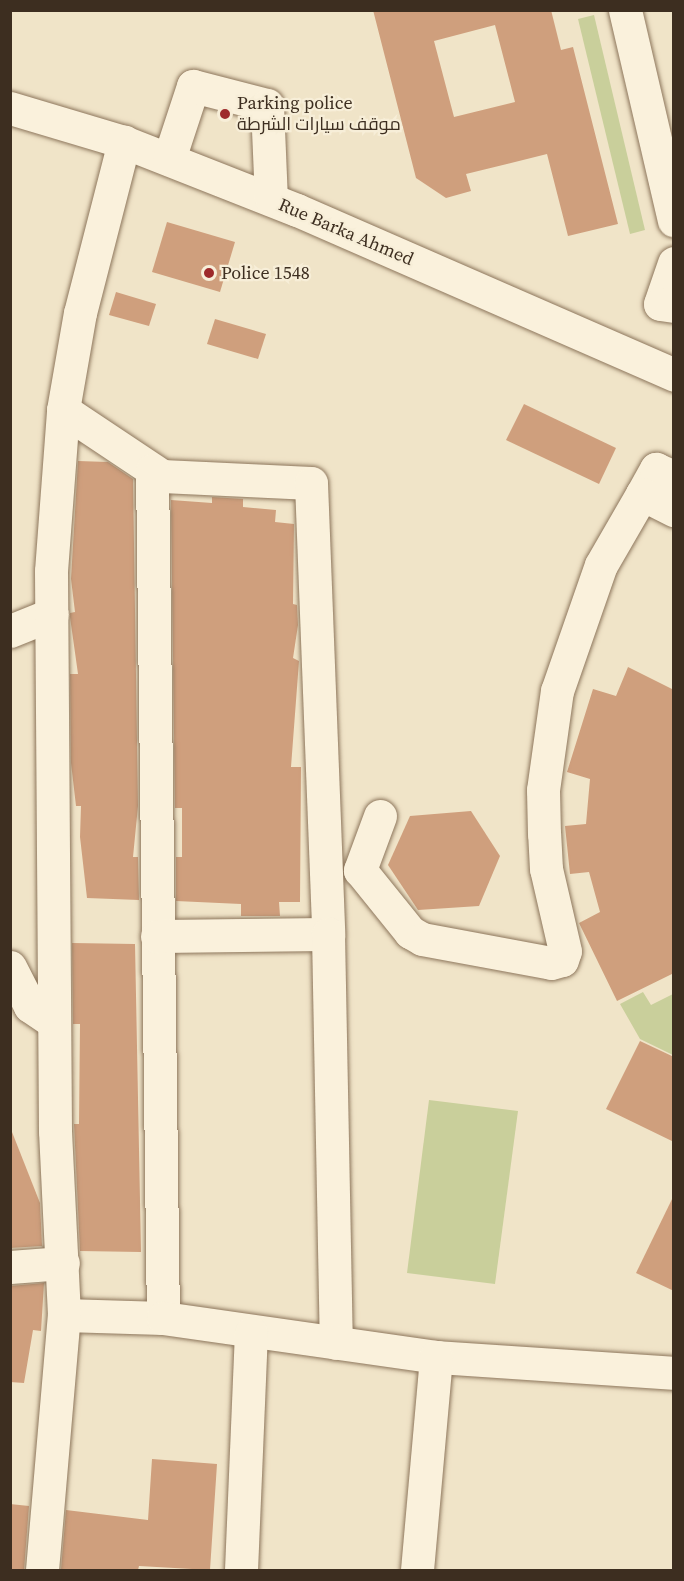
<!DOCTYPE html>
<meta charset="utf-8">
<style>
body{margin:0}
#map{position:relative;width:684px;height:1581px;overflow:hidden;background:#f0e4c8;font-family:"Source Serif 4",Cairo,serif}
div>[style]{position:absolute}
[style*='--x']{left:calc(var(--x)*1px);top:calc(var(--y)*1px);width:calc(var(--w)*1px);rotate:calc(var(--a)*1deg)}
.green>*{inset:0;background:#c9cf9b}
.building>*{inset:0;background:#cf9f7d}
.roads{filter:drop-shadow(0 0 2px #8d765c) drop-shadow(0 0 2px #8d765c)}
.minor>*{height:33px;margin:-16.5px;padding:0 16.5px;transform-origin:16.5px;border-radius:16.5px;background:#faf1dc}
.dots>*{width:16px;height:16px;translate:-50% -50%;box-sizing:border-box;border:3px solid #f7eed8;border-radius:50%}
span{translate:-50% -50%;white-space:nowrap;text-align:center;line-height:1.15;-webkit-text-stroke:4.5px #f7eed8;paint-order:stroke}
.poi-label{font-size:18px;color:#3d2e20}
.left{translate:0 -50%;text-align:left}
.street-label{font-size:18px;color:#3d2e20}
.frame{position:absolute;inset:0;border:12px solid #3d2e20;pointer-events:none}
</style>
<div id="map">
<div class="green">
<div style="clip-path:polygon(594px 15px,645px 230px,630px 234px,578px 19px)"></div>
<div style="clip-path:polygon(643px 992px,651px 1005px,673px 994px,673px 1055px,640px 1039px,620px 1004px)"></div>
<div style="clip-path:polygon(429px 1100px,518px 1111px,495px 1284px,407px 1273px)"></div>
</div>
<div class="building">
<div style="clip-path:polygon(evenodd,373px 10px,551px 10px,561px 50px,573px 47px,618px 224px,568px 236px,547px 154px,466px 174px,471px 191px,446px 198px,416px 178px,373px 10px,495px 25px,515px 102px,454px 117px,434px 41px,495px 25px)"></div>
<div style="clip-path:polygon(167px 222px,235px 242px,220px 292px,152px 272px)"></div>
<div style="clip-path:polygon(116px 292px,156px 304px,149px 326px,109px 315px)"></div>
<div style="clip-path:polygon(215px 319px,266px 334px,258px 359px,207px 344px)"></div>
<div style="clip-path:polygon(524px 404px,616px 448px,599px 484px,506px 440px)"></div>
<div style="clip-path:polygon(78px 461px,108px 462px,133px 479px,138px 806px,133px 857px,138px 857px,139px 900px,87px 898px,80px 837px,81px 806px,76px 806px,71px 763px,70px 674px,78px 674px,70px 617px,70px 613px,75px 612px,71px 579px)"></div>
<div style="clip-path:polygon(212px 497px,243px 499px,243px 507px,276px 510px,275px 522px,294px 524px,293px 604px,297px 605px,298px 625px,293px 658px,299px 661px,291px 767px,301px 767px,300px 902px,279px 902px,280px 916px,241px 916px,241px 904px,176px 901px,176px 857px,182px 857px,182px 808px,175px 808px,171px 500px,212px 503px)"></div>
<div style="clip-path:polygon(628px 667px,674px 690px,674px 973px,617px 1001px,579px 923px,600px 912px,589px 872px,570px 874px,565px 826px,586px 824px,590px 779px,567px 772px,593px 689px,616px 696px)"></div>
<div style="clip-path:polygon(471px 811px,500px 856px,479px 906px,418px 910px,388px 865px,410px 816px)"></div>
<div style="clip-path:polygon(72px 943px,135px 944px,141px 1252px,80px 1251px,74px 1124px,79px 1124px,80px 1024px,73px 1024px)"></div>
<div style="clip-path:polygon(640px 1041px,674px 1057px,674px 1142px,606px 1109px)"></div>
<div style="clip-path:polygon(12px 1132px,40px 1203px,42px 1246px,10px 1248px)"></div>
<div style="clip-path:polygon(674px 1195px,674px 1291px,636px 1273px)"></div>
<div style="clip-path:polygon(44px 1283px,41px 1331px,33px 1330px,24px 1383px,10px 1382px,10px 1286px)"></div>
<div style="clip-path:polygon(152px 1459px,217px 1464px,210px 1570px,139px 1566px,138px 1570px,61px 1570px,66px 1510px,148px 1520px)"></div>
<div style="clip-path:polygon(10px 1504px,29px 1506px,24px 1570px,10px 1570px)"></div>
</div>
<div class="roads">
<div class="minor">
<div style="--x:625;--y:10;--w:216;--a:76.9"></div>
<div style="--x:10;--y:108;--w:119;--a:16.6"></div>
<div style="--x:124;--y:142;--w:186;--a:21.5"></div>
<div style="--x:297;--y:210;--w:412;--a:23.6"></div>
<div style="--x:169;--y:159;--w:77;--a:-71.8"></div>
<div style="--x:193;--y:86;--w:76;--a:14.4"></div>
<div style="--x:267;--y:105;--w:94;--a:87.6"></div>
<div style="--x:674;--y:263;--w:43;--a:108.9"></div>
<div style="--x:660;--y:304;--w:14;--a:8"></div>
<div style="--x:63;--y:410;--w:119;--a:33.7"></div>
<div style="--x:162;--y:476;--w:149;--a:2.7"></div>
<div style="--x:311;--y:483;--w:451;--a:87.8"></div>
<div style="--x:152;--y:470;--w:848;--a:89.26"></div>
<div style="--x:642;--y:494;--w:29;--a:-61"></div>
<div style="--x:656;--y:469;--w:20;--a:24"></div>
<div style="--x:10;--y:631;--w:45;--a:-22"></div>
<div style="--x:380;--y:816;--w:58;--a:110.3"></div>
<div style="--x:360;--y:870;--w:80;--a:51.1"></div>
<div style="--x:410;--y:932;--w:14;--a:30"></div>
<div style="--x:422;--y:939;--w:131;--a:10.5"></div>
<div style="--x:551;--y:963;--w:11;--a:-15"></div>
<div style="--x:562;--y:960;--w:9;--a:-72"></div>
<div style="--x:565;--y:951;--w:84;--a:-103"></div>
<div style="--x:546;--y:869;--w:35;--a:-93"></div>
<div style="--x:544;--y:834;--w:44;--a:-91.3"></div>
<div style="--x:543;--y:790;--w:100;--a:-82"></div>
<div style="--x:557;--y:691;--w:133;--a:-70.8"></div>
<div style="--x:601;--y:565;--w:82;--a:-60"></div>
<div style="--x:642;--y:494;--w:36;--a:27"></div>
<div style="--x:157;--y:936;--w:171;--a:-0.7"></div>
<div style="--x:328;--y:934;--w:409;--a:88.9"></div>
<div style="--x:10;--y:967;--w:44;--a:62.9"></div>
<div style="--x:30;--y:1006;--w:29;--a:34"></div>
<div style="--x:10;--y:1267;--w:53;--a:-4.3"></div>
<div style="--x:64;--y:1315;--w:99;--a:1.7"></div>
<div style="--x:163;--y:1318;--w:276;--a:8.1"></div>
<div style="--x:436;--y:1357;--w:239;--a:3.8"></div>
<div style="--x:42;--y:1570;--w:256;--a:-85.1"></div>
<div style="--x:64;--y:1315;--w:184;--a:-92.8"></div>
<div style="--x:55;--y:1131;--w:560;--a:-90.41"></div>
<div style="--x:51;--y:571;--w:161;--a:-85.7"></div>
<div style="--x:63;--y:410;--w:98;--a:-80.1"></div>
<div style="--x:80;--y:313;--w:177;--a:-75.6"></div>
<div style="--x:241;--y:1570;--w:237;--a:-87.6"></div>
<div style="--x:417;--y:1570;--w:214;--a:-84.9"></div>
</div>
</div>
<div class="dots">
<div style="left:225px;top:114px;background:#9e2a2b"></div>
<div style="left:209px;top:273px;background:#9e2a2b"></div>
</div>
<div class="poi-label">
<span class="left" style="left:237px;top:114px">Parking police<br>موقف سيارات الشرطة</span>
<span class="left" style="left:221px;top:273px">Police 1548</span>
</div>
<div class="street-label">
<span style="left:346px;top:232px;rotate:23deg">Rue Barka Ahmed</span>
</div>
<div class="frame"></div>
</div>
